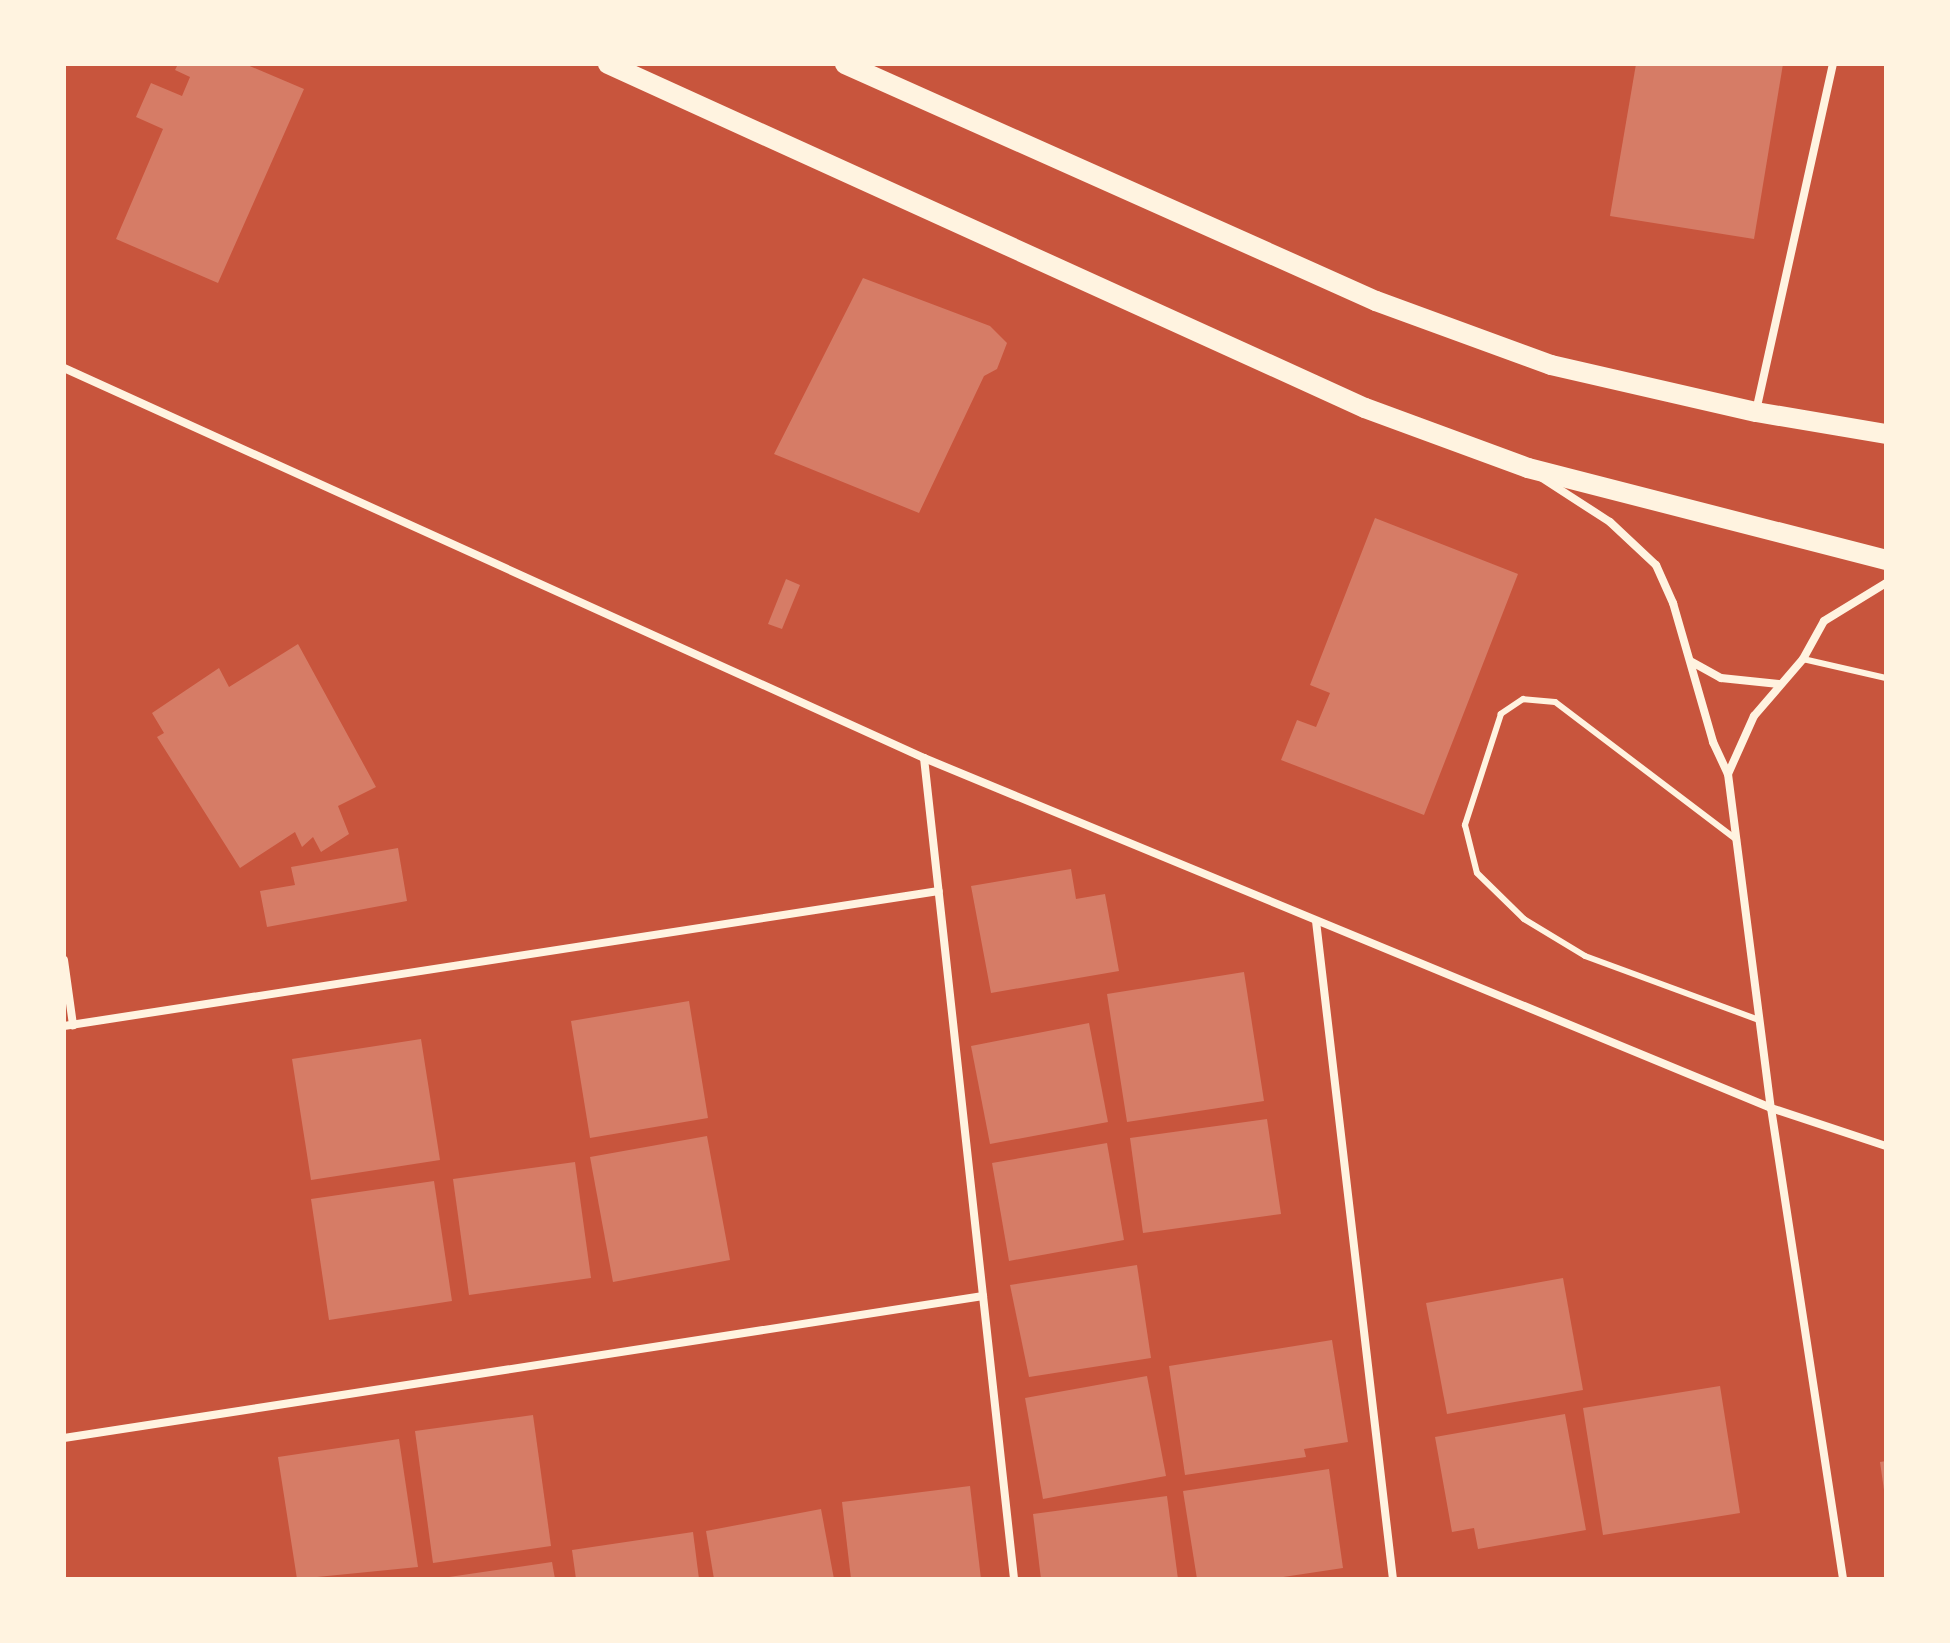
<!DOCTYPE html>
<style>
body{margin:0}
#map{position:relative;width:1950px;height:1643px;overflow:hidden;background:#c8553d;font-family:"Fira Sans",sans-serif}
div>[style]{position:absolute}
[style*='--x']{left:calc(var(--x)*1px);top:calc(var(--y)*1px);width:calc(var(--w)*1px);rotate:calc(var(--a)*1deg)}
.building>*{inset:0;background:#d67c66}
.service>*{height:6px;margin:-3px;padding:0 3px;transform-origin:3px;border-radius:3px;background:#fff3e0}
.minor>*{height:8px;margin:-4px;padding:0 4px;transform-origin:4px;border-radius:4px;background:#fff3e0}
.primary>*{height:20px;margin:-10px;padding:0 10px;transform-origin:10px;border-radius:10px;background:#fff3e0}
span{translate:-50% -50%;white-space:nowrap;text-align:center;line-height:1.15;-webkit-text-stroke:8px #fff3e0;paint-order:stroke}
.frame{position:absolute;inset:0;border:66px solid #fff3e0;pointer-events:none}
</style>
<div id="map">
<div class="building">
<div style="clip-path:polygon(178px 64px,245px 64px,304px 89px,218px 283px,116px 239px,163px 129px,136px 117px,151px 83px,182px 96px,190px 77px,175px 70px)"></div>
<div style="clip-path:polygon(1636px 64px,1783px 64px,1754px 239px,1610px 216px)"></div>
<div style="clip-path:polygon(863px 278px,990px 326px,1007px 343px,997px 369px,984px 376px,919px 513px,774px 454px)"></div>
<div style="clip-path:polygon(1375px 518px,1518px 574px,1424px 815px,1281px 760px,1297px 720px,1316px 727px,1330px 693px,1310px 685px)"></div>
<div style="clip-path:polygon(786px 579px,800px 585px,782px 629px,768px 624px)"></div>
<div style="clip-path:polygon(298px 644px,376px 787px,338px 806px,349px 834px,321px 852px,313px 837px,302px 847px,295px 832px,240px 868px,157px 737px,164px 733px,152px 713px,219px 668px,229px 687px)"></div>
<div style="clip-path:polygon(398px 848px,407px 901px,267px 927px,260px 891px,295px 885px,291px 867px)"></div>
<div style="clip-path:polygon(1071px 869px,1076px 899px,1105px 894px,1119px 971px,991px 993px,971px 886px)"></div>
<div style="clip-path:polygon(1244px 972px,1264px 1101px,1127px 1122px,1107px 994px)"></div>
<div style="clip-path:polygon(689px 1001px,708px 1118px,590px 1138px,571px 1021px)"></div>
<div style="clip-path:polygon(1089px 1023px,1108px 1122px,990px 1144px,971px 1046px)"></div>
<div style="clip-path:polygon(421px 1039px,440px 1160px,311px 1180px,292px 1059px)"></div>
<div style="clip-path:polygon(1267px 1119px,1281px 1214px,1143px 1233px,1130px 1138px)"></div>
<div style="clip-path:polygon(707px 1136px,730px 1260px,613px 1282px,590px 1157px)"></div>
<div style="clip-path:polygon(1107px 1143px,1124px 1240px,1009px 1261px,992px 1163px)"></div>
<div style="clip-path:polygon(575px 1162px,591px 1278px,469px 1295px,453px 1179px)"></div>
<div style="clip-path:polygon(434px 1181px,452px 1301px,329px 1320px,311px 1199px)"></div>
<div style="clip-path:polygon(1137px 1265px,1151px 1358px,1029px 1377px,1010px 1285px)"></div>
<div style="clip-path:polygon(1563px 1278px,1583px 1390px,1447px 1414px,1426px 1303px)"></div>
<div style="clip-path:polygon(1332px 1340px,1348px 1442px,1304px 1449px,1306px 1457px,1185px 1475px,1169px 1366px)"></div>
<div style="clip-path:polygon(1147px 1376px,1166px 1476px,1043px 1499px,1025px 1398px)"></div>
<div style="clip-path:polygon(1720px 1386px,1740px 1513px,1603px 1535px,1583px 1408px)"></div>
<div style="clip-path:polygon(1565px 1414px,1586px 1530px,1478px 1549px,1474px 1528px,1452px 1532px,1435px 1437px)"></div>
<div style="clip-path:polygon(533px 1415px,551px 1546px,433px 1563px,415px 1431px)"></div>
<div style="clip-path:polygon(399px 1439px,418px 1567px,297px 1579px,278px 1457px)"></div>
<div style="clip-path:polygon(1886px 1461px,1886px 1490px,1884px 1490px,1880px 1462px)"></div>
<div style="clip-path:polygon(1329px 1469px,1343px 1568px,1270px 1579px,1197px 1579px,1183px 1491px)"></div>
<div style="clip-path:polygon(970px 1486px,981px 1579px,851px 1579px,842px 1502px)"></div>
<div style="clip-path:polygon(1167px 1496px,1178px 1579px,1041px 1579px,1033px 1514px)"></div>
<div style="clip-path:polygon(821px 1509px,834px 1579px,714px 1579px,706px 1531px)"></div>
<div style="clip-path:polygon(693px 1532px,699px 1579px,576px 1579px,572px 1550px)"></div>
<div style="clip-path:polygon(552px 1562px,555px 1579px,449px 1579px,449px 1577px)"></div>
</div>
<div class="service">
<div style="--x:1803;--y:659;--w:85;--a:12.9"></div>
<div style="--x:1737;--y:840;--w:228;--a:-142.8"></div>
<div style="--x:1555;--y:702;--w:32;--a:-175"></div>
<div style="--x:1523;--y:699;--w:27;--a:146"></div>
<div style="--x:1501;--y:714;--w:117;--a:108"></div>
<div style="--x:1465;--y:825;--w:49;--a:76"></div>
<div style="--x:1477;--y:873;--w:66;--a:44.4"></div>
<div style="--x:1524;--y:919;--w:71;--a:31.2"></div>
<div style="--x:1585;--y:956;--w:185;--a:20.2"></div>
</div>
<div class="minor">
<div style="--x:64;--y:368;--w:944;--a:24.39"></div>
<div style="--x:924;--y:758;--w:916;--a:22.45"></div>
<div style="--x:1771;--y:1108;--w:121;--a:18.3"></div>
<div style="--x:1756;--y:411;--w:355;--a:-77.5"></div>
<div style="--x:1542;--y:478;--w:81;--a:32.9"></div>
<div style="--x:1610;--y:522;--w:63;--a:43.1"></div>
<div style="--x:1656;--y:565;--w:42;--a:65.9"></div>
<div style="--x:1673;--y:603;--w:145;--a:73.9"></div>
<div style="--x:1713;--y:742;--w:35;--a:65"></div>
<div style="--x:1728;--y:774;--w:337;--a:82.7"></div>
<div style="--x:1771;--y:1108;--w:476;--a:81.3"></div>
<div style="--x:1692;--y:662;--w:33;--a:29"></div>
<div style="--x:1721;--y:678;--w:58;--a:5.9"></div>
<div style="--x:924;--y:758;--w:826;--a:83.74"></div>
<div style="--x:1728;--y:774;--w:64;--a:-65.9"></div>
<div style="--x:1754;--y:716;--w:75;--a:-49.3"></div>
<div style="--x:1803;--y:659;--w:43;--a:-61.1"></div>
<div style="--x:1824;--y:621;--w:73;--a:-31.5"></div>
<div style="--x:1316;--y:921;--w:662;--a:83.33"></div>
<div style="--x:64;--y:960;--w:66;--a:82.1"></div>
<div style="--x:64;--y:1026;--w:885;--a:-8.77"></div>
<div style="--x:64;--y:1438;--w:930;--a:-8.78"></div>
</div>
<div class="primary">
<div style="--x:608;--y:64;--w:831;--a:24.44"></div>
<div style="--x:1365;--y:408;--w:174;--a:20.2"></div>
<div style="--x:1528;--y:468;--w:370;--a:14.4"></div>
<div style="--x:845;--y:64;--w:581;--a:24.05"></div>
<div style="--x:1376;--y:301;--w:186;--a:20.1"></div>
<div style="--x:1551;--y:365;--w:210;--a:12.9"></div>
<div style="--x:1756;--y:412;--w:132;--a:9.6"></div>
</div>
<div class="frame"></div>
</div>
